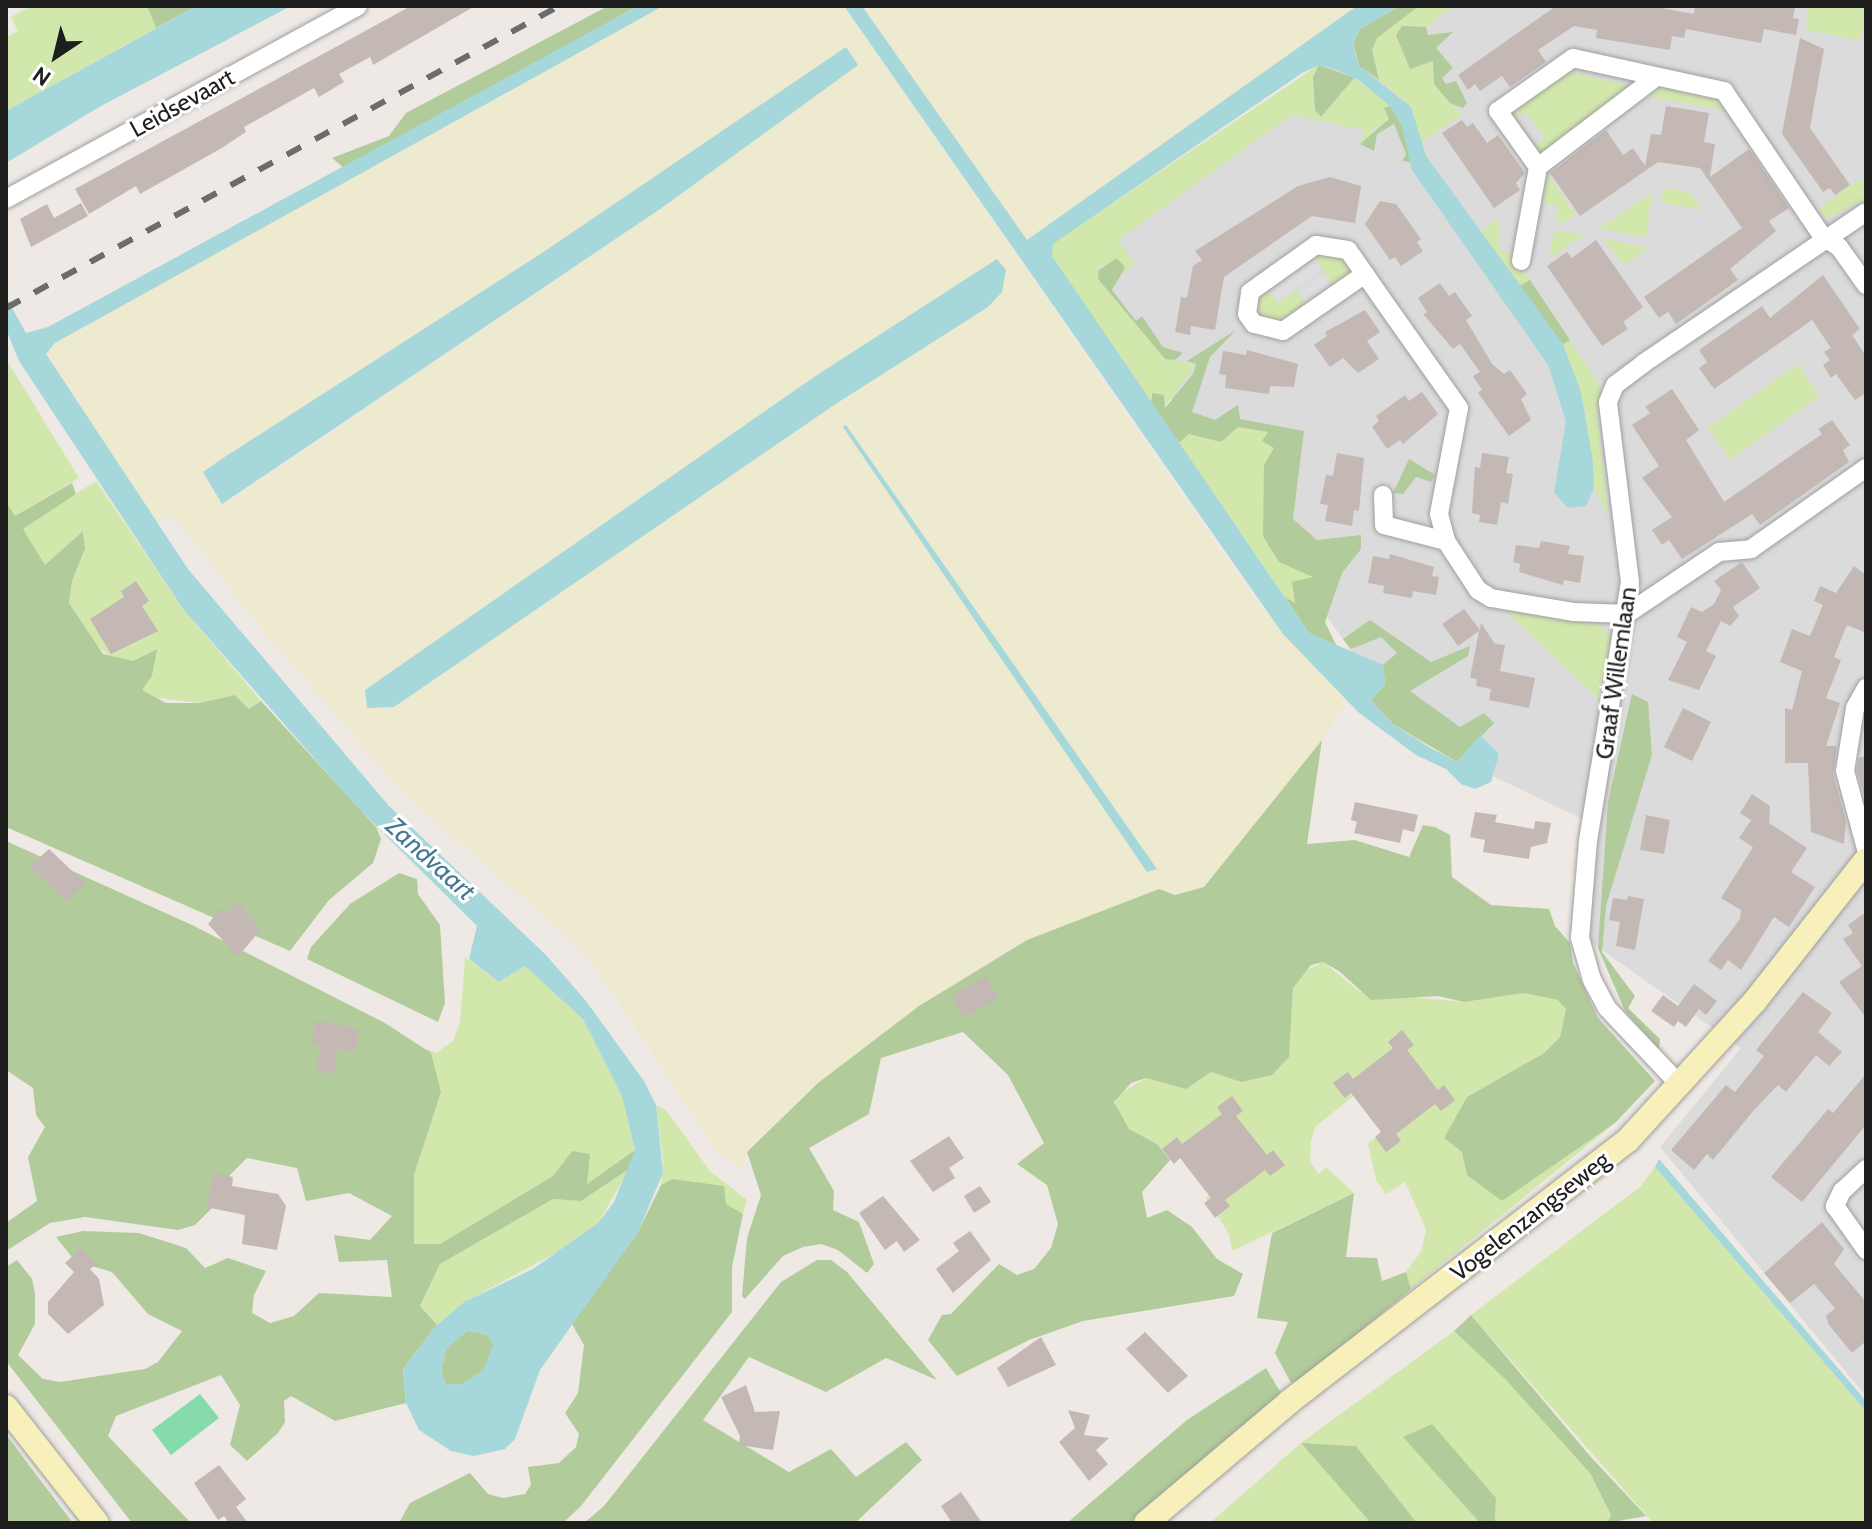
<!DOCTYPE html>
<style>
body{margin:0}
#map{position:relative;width:1872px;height:1529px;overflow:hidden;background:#eee9e4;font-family:Cabin,sans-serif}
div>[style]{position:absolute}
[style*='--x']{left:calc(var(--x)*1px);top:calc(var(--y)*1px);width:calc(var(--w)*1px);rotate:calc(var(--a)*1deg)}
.residential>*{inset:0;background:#dcdbdb}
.farmland>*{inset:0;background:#edead0}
.grass>*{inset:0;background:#d2e7ac}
.forest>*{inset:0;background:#b1cc9a}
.pitch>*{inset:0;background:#85dbac}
.parking>*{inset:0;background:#dedede}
.water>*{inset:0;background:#a6d7da}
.building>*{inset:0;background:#c3b8b4}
.roads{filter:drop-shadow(0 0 2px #9f9f9f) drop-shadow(0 0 2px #9f9f9f)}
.street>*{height:18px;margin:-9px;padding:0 9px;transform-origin:9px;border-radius:9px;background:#fff}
.secondary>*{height:24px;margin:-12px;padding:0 12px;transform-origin:12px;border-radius:12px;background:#f7f0ba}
.rail>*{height:6px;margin-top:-3px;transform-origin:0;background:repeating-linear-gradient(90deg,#6c6c6c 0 16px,transparent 0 32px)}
span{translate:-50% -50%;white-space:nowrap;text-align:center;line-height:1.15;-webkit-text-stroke:6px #fff;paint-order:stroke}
.street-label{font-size:24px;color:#1e1e1e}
.water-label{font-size:26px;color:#457993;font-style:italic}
.frame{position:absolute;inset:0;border:8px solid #1e1e1e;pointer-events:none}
.north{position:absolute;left:16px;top:16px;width:80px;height:80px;-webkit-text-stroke:6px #fff;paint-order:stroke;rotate:215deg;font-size:22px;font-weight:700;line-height:32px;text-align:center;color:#1e1e1e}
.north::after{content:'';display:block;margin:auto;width:28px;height:36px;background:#1e1e1e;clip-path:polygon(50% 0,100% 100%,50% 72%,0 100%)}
</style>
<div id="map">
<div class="residential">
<div style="clip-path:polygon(1399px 6px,1866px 6px,1866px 1396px,1660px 1147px,1741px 1048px,1575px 931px,1599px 827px,1414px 738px,1063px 249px)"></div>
</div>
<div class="farmland">
<div style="clip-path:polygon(evenodd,663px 6px,844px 6px,1255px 600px,1346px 700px,1322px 740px,1204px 887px,1175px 895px,1159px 889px,1007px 951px,919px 1006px,818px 1083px,747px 1152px,741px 1169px,714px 1148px,606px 982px,574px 942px,401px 791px,261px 628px,172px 514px,155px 524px,46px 354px,55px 343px,663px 6px,846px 47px,663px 207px,231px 500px,214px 493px,205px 478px,220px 460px,543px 253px,846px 47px,663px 6px,1006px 270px,1002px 291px,988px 307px,364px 698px,366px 690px,814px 377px,1006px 270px,663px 6px,843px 427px,1156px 869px,1147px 871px,843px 427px)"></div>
<div style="clip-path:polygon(862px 6px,1357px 6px,1027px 241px)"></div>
</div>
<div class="grass">
<div style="clip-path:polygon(32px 6px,147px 6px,156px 28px,6px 111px,6px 37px,18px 31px,11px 17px)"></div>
<div style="clip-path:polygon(1419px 6px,1453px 6px,1426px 27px,1414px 25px,1450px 103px,1463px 114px,1420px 144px,1411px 107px,1379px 80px,1372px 50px,1377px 37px)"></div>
<div style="clip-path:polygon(1808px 6px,1866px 7px,1860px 40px,1806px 30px)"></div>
<div style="clip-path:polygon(1319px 65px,1313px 77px,1315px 110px,1326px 113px,1354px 78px,1390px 106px,1384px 109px,1390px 119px,1371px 130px,1371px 138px,1360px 144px,1364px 130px,1292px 115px,1118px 240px,1135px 264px,1116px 278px,1104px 264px,1099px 269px,1098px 279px,1165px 359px,1196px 364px,1163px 409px,1152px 393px,1151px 405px,1052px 256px,1052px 244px)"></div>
<div style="clip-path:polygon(1565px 71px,1633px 86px,1537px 157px,1532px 149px,1545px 139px,1526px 112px,1512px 120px,1508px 114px)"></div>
<div style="clip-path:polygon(1660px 88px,1717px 98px,1725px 110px,1648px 97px)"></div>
<div style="clip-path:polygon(1548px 174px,1575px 214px,1566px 222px,1556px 220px,1557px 206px,1543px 202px)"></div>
<div style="clip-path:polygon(1858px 180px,1866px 182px,1866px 199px,1827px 218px,1817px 209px)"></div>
<div style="clip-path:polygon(1663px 188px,1690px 192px,1701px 210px,1662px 203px)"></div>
<div style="clip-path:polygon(1652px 193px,1646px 238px,1599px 228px)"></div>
<div style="clip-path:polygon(1500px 218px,1499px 251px,1513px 255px,1530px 280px,1517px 287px,1481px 231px)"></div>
<div style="clip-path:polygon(1554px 231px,1584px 234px,1549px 259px)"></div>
<div style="clip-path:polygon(1603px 238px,1649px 248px,1624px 265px)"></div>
<div style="clip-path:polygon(1335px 252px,1355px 271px,1333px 285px,1313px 256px)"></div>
<div style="clip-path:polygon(1267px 288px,1278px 303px,1296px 290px,1307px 306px,1273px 322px,1258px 312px,1258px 298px)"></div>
<div style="clip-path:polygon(1570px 340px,1602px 390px,1597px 414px,1608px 515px,1594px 488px,1585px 413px,1563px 344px)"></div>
<div style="clip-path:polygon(6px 359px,79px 478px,15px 516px,6px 502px)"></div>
<div style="clip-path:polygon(1798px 364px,1819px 396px,1730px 460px,1708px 428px)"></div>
<div style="clip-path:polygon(1238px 427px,1268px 432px,1274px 448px,1264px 466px,1315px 577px,1296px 603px,1284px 596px,1179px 443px,1189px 434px,1221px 442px)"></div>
<div style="clip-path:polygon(96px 481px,183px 609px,261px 701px,249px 709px,235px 695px,200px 703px,149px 697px,141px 690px,152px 676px,156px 649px,133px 661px,118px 661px,96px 646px,69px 603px,72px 581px,85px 550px,83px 531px,45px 565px,22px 528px)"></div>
<div style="clip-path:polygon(1505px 611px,1600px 625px,1611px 638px,1599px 699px)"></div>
<div style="clip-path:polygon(465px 957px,499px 982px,525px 966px,584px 1019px,622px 1096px,635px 1150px,586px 1185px,572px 1151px,553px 1176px,440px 1244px,414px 1244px,414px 1175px,441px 1092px,426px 1049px,436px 1053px,453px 1041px,460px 1023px)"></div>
<div style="clip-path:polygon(1323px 962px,1360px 992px,1464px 1002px,1524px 993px,1559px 1000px,1566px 1009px,1560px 1037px,1544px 1053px,1467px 1097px,1456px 1117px,1462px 1152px,1502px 1201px,1615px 1123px,1411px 1289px,1406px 1272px,1422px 1250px,1426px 1229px,1405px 1182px,1386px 1194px,1376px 1180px,1368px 1144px,1387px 1127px,1361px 1090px,1316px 1126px,1311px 1140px,1310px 1162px,1319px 1174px,1326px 1167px,1354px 1193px,1232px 1251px,1229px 1234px,1206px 1198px,1214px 1191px,1182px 1149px,1170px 1160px,1157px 1144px,1129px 1129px,1116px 1111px,1116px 1096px,1146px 1078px,1186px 1089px,1211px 1072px,1242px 1082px,1289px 1057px,1293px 988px,1300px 974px)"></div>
<div style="clip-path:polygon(656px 1105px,666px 1110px,710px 1171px,747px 1200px,743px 1214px,672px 1179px,661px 1185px,663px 1161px)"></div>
<div style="clip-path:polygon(1655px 1167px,1866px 1411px,1866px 1523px,1653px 1523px,1471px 1315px,1641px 1186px)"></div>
<div style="clip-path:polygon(629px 1169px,598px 1223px,565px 1248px,464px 1302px,437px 1325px,420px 1306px,440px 1264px,553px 1199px,581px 1201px)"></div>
<div style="clip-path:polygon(1454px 1331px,1505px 1379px,1590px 1473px,1611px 1515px,1607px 1523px,1495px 1523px,1496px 1498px,1404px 1438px,1480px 1523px,1417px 1523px,1356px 1446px,1302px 1443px,1371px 1523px,1210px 1523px,1301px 1443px)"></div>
</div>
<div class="forest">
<div style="clip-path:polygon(147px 6px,197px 6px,156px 28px)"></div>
<div style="clip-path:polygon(608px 6px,638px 6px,344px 168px,332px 158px,389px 136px,406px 113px)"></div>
<div style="clip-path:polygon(1399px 6px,1419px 6px,1377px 38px,1372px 50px,1379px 80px,1359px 66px,1353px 43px,1360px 29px)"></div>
<div style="clip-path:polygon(1402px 26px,1426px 27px,1428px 35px,1453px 32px,1436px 48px,1453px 68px,1442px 78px,1446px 84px,1456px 81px,1467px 103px,1463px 108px,1450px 103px,1434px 84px,1433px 61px,1410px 69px,1396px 35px)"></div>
<div style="clip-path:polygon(1319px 65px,1354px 78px,1321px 117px,1315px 110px,1313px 77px)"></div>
<div style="clip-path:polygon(1390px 106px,1402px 126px,1411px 162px,1402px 161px,1406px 154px,1394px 124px,1377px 134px,1374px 151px,1360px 144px,1389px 119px,1384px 108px)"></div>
<div style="clip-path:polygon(1117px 258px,1125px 268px,1112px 290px,1136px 321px,1142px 316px,1163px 347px,1183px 353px,1175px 360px,1165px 359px,1098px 279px,1099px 270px)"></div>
<div style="clip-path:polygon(1530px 280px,1570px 340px,1563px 344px,1517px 287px)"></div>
<div style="clip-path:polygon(1236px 330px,1210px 357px,1192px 412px,1215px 420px,1238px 405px,1240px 419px,1304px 431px,1293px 519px,1317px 540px,1361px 535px,1361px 549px,1342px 573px,1325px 622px,1337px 647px,1309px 633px,1284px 596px,1295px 603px,1292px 582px,1313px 577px,1279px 562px,1263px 536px,1264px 465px,1274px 448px,1262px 441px,1268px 432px,1238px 427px,1221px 442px,1189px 434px,1179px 443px,1151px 405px,1152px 393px,1164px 395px,1165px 408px,1193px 374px,1196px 364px,1187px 361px)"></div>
<div style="clip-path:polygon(1409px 459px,1435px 475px,1431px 482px,1416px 477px,1403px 494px,1393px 493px)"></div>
<div style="clip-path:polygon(72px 483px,76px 494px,23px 529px,45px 565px,83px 531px,85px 549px,72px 581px,69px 603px,103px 654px,133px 661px,157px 649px,152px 676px,142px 690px,166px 703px,200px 703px,235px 695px,249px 709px,261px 701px,376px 827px,381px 839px,373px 863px,329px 900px,290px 951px,6px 827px,6px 502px,15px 516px)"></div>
<div style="clip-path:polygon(1370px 620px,1431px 662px,1470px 646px,1468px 656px,1410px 691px,1460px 727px,1484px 713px,1494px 723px,1457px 762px,1393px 724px,1371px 701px,1385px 684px,1383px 665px,1397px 653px,1381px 637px,1351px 649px,1343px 639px)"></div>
<div style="clip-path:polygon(1632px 694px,1648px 702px,1652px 755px,1606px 906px,1602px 952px,1635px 996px,1628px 1008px,1660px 1039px,1659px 1049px,1625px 1011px,1598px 948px,1608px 802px)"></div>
<div style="clip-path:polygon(1322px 740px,1307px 844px,1355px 840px,1409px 857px,1423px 825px,1435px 827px,1450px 835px,1452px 877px,1491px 905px,1549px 909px,1555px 926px,1570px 943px,1573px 963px,1598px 1018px,1655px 1081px,1615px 1123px,1502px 1201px,1467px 1175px,1462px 1152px,1444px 1138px,1467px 1097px,1544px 1053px,1560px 1037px,1566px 1009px,1558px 1000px,1524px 993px,1464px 1002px,1438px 996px,1371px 1000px,1339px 971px,1323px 962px,1311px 965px,1293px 988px,1289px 1057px,1272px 1075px,1241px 1082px,1211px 1072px,1186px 1089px,1146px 1078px,1131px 1083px,1114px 1102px,1129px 1129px,1157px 1144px,1170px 1160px,1142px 1192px,1147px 1218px,1167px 1210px,1192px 1227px,1217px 1259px,1243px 1274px,1234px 1296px,1083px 1321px,1029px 1340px,957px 1376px,928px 1340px,942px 1315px,951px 1314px,999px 1264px,1017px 1275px,1034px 1269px,1051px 1248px,1058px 1224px,1047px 1185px,1017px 1164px,1044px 1143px,1008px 1075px,963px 1032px,881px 1058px,869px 1114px,809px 1148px,834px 1191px,833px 1210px,859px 1222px,874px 1264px,867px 1273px,838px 1250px,821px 1244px,803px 1247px,783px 1256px,745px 1299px,742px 1296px,747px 1238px,761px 1195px,747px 1152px,818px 1083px,919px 1006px,1027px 940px,1159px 889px,1175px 895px,1204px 887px)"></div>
<div style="clip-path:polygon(6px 841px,192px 925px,385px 1023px,431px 1053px,441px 1092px,414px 1175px,414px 1244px,440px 1244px,553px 1176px,572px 1151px,590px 1154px,587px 1184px,635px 1150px,629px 1169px,581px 1201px,553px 1199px,440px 1264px,420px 1306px,437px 1325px,403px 1369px,406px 1403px,335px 1421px,291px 1396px,284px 1401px,285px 1422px,278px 1433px,247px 1461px,230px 1445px,240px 1405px,221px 1375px,116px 1416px,108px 1436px,191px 1523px,132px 1523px,6px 1361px,6px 1267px,17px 1260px,32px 1279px,35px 1294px,35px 1324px,18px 1355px,43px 1379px,60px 1382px,145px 1369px,158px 1362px,182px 1331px,148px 1314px,112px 1272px,75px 1261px,56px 1237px,83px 1231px,139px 1233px,186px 1248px,205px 1268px,228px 1258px,266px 1271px,254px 1295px,252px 1313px,270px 1323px,294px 1316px,319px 1293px,392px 1297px,387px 1260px,339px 1262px,334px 1235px,370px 1240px,392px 1216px,349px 1193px,306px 1201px,297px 1168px,247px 1158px,229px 1176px,224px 1196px,195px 1225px,178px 1230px,85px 1217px,50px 1223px,6px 1251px,6px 1223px,37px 1201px,28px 1157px,45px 1127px,36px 1115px,33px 1088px,6px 1070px)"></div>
<div style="clip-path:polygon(399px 873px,417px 879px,418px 894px,440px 925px,445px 1003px,438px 1022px,307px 959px,311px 947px,350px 904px)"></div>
<div style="clip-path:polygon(672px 1179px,724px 1186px,726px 1204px,743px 1214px,732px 1267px,732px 1312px,581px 1506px,563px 1523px,399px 1523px,410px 1503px,470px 1473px,488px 1494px,503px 1498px,525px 1494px,531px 1485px,528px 1467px,559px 1463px,576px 1447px,579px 1434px,565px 1413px,578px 1393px,584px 1345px,572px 1324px,638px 1232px,661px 1185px)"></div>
<div style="clip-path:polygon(1354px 1193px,1346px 1257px,1377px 1258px,1382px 1281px,1406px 1272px,1411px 1289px,1304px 1378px,1291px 1383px,1275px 1353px,1288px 1322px,1257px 1318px,1272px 1233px)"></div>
<div style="clip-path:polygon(817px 1260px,831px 1260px,847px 1272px,937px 1380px,886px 1358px,826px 1392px,749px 1357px,703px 1420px,789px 1472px,831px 1449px,856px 1477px,906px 1442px,922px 1460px,855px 1523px,584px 1523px,604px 1506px,781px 1282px)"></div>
<div style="clip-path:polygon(1471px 1315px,1590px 1456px,1646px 1516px,1607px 1523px,1611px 1515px,1590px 1473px,1505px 1379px,1454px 1331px)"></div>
<div style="clip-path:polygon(467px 1330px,488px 1335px,494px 1344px,484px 1370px,462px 1384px,446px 1385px,441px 1371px,446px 1350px)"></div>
<div style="clip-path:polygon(1266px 1368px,1290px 1408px,1154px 1523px,1067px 1523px,1187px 1420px)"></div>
<div style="clip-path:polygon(1432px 1424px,1496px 1498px,1495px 1523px,1480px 1523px,1403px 1437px)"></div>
<div style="clip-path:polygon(6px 1434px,28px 1464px,73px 1523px,6px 1523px)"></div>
<div style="clip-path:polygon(1301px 1443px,1356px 1446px,1417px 1523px,1371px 1523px)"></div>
</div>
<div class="pitch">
<div style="clip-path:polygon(200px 1394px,219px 1418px,171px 1455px,152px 1430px)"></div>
</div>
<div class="parking">
<div style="clip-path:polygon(1312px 257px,1321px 269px,1278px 300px,1269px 287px)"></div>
<div style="clip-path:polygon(1323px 275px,1332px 288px,1308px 305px,1299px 292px)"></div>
</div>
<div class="water">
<div style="clip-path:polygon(197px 6px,291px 6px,101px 106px,6px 163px,6px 111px)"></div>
<div style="clip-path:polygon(evenodd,638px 6px,663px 6px,55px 343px,46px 354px,188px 569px,389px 806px,546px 955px,586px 1001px,644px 1081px,656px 1105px,663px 1173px,638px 1232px,540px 1370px,515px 1439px,505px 1449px,474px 1456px,451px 1451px,419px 1430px,406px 1403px,403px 1369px,437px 1325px,464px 1302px,533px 1269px,598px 1223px,614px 1202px,635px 1150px,622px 1096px,583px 1019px,525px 966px,499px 982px,469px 959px,477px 926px,357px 807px,183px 609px,19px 361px,6px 329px,6px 297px,26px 333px,48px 327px,638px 6px,467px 1330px,488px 1335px,493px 1344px,484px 1370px,462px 1384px,446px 1385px,441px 1371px,446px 1350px,467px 1330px)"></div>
<div style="clip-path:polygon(844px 6px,862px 6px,1027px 240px,1357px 6px,1399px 6px,1360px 29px,1353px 43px,1355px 55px,1359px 66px,1411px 107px,1426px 156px,1563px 344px,1581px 392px,1593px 462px,1594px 488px,1586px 506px,1568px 508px,1554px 493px,1566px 421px,1548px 365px,1412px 170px,1402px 126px,1390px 106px,1360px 81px,1337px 70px,1319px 65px,1302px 73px,1053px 244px,1052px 256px,1309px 633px,1383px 665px,1385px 684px,1371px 701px,1393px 724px,1427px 746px,1457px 762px,1480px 735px,1499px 754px,1491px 782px,1475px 789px,1461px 784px,1446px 769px,1416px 755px,1358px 712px,1283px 634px)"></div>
<div style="clip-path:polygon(846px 47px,858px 65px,663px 207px,222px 504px,203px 472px,220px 460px,542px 253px)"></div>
<div style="clip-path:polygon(997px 259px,1006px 270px,1002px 292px,988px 307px,834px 405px,394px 707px,367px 708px,365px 690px,814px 377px)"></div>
<div style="clip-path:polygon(846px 425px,1157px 869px,1147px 872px,843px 427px)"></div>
<div style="clip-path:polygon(1659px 1159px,1866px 1401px,1866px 1411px,1655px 1167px)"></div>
</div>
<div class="building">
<div style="clip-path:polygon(411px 6px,475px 6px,373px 65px,370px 57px,339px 74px,344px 82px,319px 97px,314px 88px,244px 127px,246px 132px,220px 149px,140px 194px,136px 186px,89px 214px,75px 189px)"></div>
<div style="clip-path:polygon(1556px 6px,1650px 6px,1694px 14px,1695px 6px,1783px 6px,1795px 8px,1793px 18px,1799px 19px,1796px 35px,1764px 29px,1761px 43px,1686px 29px,1684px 38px,1672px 36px,1670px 50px,1596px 38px,1597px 30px,1574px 26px,1538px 50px,1546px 62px,1510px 87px,1502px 76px,1480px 91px,1475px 84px,1468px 90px,1458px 75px)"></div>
<div style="clip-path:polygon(1800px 38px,1824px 49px,1810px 128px,1850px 185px,1835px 195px,1830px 188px,1823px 192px,1782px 134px)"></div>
<div style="clip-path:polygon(1666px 106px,1709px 113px,1704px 142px,1715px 144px,1710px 177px,1749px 149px,1789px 208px,1769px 221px,1776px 231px,1730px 269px,1738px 280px,1676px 324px,1668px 312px,1659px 318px,1644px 297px,1742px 228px,1700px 168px,1658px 162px,1580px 216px,1550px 173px,1606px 130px,1623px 155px,1633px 148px,1645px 166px,1651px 134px,1661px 135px)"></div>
<div style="clip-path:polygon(1462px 120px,1467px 127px,1473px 123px,1487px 143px,1498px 135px,1525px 173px,1516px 183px,1520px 190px,1494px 208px,1442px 133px)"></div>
<div style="clip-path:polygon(1330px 177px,1361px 186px,1355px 223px,1312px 216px,1224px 277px,1215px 330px,1191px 326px,1190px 335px,1175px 332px,1181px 297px,1187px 298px,1193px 266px,1202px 260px,1195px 251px,1298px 186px)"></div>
<div style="clip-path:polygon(1380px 201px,1396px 204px,1421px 239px,1417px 242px,1423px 251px,1401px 266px,1395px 257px,1390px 260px,1365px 224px)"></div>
<div style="clip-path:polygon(81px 203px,88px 216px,31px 247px,20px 219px,47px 204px,54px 218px)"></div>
<div style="clip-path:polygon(1596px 240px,1643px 307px,1623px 322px,1628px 329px,1602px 346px,1547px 266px,1567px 252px,1572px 258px)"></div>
<div style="clip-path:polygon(1823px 275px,1860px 329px,1852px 335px,1866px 356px,1866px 393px,1855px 400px,1836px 374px,1831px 378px,1823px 365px,1830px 360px,1824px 352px,1831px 348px,1812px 320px,1714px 389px,1699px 368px,1707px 362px,1699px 350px,1762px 306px,1770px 318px)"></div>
<div style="clip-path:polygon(1440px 283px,1449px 296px,1455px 292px,1472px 316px,1466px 320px,1492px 364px,1504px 374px,1510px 370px,1527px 394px,1521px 399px,1531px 420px,1509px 436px,1478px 393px,1482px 390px,1473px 376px,1480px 372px,1460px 344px,1453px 349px,1423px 314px,1427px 312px,1418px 298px)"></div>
<div style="clip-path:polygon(1365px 310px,1380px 332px,1367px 341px,1379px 359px,1358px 373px,1343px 358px,1330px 367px,1314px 345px,1327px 336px,1325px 332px)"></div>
<div style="clip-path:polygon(1247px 350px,1298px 364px,1294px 387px,1270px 386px,1269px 394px,1225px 388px,1226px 375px,1219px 374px,1223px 351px,1246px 355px)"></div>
<div style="clip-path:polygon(1672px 389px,1699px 430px,1686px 440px,1724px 502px,1822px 434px,1818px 429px,1832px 420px,1850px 445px,1843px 450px,1849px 462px,1760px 525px,1752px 514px,1682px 559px,1669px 540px,1662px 545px,1652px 530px,1672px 517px,1642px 478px,1659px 466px,1632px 425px,1650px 413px,1645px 407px)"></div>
<div style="clip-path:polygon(1422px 392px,1438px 414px,1403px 444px,1400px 440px,1387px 449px,1372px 427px,1379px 421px,1376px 416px,1405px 395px,1409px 401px)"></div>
<div style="clip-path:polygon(1337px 453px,1364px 458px,1359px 511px,1354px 510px,1352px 526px,1325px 521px,1328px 505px,1320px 504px,1326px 475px,1333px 476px)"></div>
<div style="clip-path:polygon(1482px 453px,1509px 457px,1506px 473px,1513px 474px,1508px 504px,1501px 502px,1497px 525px,1479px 522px,1480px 515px,1472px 513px,1475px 467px,1480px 468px)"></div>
<div style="clip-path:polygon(1541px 541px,1570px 546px,1568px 554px,1584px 556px,1580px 583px,1564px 580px,1563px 585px,1519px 572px,1520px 564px,1513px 562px,1516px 545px,1539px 548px)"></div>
<div style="clip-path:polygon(1390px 554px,1434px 567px,1432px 576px,1439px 577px,1436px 595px,1413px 591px,1412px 598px,1383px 593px,1384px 586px,1368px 583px,1373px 556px,1389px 559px)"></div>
<div style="clip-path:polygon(1742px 562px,1760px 588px,1733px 607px,1739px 616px,1730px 626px,1721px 621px,1706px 651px,1716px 656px,1699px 690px,1668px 680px,1687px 642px,1677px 637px,1691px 607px,1702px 612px,1714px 604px,1721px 590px,1714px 581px)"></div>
<div style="clip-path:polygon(1854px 566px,1866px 575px,1866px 633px,1847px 625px,1834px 657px,1841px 660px,1826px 698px,1840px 703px,1826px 746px,1837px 746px,1833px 774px,1846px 821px,1844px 844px,1811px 832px,1808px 763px,1785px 763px,1785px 708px,1792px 710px,1802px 671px,1780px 662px,1792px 629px,1810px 636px,1823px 605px,1814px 601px,1820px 586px,1836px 593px)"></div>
<div style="clip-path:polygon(136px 581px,149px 601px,142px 606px,158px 631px,111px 654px,90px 619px,124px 597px,121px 591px)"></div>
<div style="clip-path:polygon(1464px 609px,1480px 630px,1481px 623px,1495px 644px,1505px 645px,1500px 671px,1535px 678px,1529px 708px,1489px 700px,1491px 689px,1476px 686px,1477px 679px,1470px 678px,1479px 631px,1458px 646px,1442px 624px)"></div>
<div style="clip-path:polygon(1683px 708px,1711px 722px,1692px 761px,1664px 747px)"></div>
<div style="clip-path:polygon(1866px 756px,1866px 803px,1857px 770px,1859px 758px)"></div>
<div style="clip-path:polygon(1752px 794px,1770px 806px,1769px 823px,1807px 848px,1791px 872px,1815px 887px,1789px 927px,1774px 917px,1741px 970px,1728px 960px,1721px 970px,1708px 961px,1740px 919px,1741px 910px,1721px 898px,1753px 847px,1739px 838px,1751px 820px,1740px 813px)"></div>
<div style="clip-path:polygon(1355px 802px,1418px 815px,1414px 832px,1403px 829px,1400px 843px,1354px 833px,1357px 822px,1351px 820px)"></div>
<div style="clip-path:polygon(1475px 812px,1497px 815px,1495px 822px,1534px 829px,1535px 821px,1551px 823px,1547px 843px,1531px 847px,1529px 859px,1483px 852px,1485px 840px,1470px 837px)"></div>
<div style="clip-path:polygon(1646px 815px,1670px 820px,1664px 854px,1640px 850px)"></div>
<div style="clip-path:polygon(49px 849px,86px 884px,67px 901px,29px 867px)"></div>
<div style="clip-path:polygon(1628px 896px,1644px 899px,1635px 950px,1616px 946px,1620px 922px,1609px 920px,1613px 898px,1627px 900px)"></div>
<div style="clip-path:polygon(237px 901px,261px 929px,238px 957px,208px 924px,221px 908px,228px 913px)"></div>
<div style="clip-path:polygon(1866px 912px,1866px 1018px,1839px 982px,1862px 966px,1843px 939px,1853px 933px,1848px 925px)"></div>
<div style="clip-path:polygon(986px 976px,999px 998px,964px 1018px,951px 996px)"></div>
<div style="clip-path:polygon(1694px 984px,1717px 1001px,1706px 1015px,1699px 1009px,1686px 1027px,1678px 1021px,1674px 1027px,1651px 1011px,1663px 995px,1678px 1006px)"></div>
<div style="clip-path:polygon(1803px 992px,1832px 1013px,1818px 1032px,1842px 1052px,1829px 1066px,1816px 1055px,1786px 1092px,1778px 1085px,1754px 1110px,1713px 1160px,1707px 1154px,1694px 1170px,1671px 1150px,1726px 1085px,1735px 1092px,1764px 1056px,1756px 1050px)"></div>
<div style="clip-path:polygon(315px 1020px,359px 1029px,355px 1053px,338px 1049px,334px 1074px,316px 1071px,321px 1046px,311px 1044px)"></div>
<div style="clip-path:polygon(1402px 1030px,1414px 1045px,1407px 1050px,1438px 1090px,1444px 1085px,1455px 1100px,1441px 1111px,1435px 1104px,1396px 1134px,1401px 1141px,1386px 1152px,1375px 1137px,1381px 1132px,1351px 1093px,1345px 1098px,1333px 1083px,1348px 1072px,1353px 1079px,1393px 1048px,1388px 1042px)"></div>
<div style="clip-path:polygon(1866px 1074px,1866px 1125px,1802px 1202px,1771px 1177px,1828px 1109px,1833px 1113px)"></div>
<div style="clip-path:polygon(1232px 1096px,1243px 1111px,1236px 1116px,1267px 1155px,1273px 1150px,1285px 1165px,1270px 1176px,1265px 1170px,1225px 1200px,1230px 1206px,1215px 1218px,1204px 1203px,1211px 1198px,1180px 1158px,1174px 1164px,1162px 1149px,1177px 1137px,1182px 1144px,1222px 1114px,1217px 1107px)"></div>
<div style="clip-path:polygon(949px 1136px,964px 1158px,949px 1168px,955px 1178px,933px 1192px,910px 1161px)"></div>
<div style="clip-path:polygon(214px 1173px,233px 1177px,232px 1186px,278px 1194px,286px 1206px,277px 1250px,242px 1244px,245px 1215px,206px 1207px)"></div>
<div style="clip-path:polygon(980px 1186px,991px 1202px,974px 1213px,964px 1196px)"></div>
<div style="clip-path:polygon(883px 1196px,920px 1240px,904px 1252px,897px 1241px,885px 1250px,859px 1213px)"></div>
<div style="clip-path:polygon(1822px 1222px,1844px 1249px,1834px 1264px,1866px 1302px,1866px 1341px,1852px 1353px,1829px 1325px,1826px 1316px,1835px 1308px,1814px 1284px,1790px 1303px,1764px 1273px)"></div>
<div style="clip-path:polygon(970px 1231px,991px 1260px,953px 1293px,936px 1269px,959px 1251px,953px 1243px)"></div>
<div style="clip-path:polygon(81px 1248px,96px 1264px,90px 1269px,99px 1279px,104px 1305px,68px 1334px,48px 1314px,48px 1302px,74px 1272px,65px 1263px)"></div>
<div style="clip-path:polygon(1145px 1332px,1188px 1376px,1168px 1393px,1126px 1349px)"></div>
<div style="clip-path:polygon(1041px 1337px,1056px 1365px,1008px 1387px,997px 1368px)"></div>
<div style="clip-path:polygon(746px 1385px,755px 1412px,780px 1411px,773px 1450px,739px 1445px,740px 1436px,721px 1397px)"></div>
<div style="clip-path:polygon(1068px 1410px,1090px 1415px,1084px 1435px,1109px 1438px,1096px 1450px,1108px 1464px,1089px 1481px,1059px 1442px,1075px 1428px)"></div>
<div style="clip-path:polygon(219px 1465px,246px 1499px,236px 1507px,248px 1523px,229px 1523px,224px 1516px,218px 1520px,194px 1483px)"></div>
<div style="clip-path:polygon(961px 1492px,982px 1523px,952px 1523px,941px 1506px)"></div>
</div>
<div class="roads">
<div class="street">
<div style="--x:1538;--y:167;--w:148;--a:-37.3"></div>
<div style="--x:6;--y:199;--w:401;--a:-28.7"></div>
<div style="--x:1521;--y:261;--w:96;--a:-79.7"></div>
<div style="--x:1538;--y:167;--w:69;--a:-125.5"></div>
<div style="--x:1498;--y:111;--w:92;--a:-35.2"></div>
<div style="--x:1573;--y:58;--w:155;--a:12.3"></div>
<div style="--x:1724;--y:91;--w:176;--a:55.9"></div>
<div style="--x:1823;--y:237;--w:19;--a:32"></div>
<div style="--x:1839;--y:247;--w:47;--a:54.6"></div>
<div style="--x:1365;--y:274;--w:100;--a:145.2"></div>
<div style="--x:1283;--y:331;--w:30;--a:-166"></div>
<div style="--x:1254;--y:324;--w:12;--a:-125"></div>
<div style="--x:1247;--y:314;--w:22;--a:-82"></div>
<div style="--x:1250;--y:292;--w:81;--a:-35.5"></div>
<div style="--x:1316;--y:245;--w:32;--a:9"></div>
<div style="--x:1348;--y:250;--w:56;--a:55.2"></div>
<div style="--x:1380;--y:296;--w:137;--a:54.8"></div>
<div style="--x:1459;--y:408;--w:108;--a:100.7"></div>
<div style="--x:1439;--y:514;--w:28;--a:75"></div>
<div style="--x:1446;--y:541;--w:59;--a:56.9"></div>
<div style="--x:1478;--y:590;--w:15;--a:32"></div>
<div style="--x:1491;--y:598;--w:83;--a:9.7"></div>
<div style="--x:1573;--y:612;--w:54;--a:2.1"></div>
<div style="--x:1383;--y:495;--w:30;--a:88"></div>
<div style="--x:1384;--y:525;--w:64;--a:14.5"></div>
<div style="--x:1627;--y:614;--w:111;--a:-34"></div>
<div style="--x:1719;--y:552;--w:32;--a:-5"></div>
<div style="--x:1751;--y:549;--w:141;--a:-35.2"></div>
<div style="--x:1866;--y:688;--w:23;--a:119"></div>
<div style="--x:1855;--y:708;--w:64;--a:99"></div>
<div style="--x:1845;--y:771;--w:81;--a:74.9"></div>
<div style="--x:1681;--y:1086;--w:108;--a:-133.5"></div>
<div style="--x:1607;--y:1008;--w:32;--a:-118"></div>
<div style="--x:1592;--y:980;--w:44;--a:-105.9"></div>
<div style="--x:1580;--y:938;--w:97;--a:-85.3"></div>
<div style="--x:1588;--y:841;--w:262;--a:-80.8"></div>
<div style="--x:1630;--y:582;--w:181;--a:-97"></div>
<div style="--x:1608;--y:402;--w:18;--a:-68"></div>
<div style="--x:1615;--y:385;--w:36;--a:-37"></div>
<div style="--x:1644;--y:363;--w:268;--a:-34.2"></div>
<div style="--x:1866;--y:1169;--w:33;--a:137"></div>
<div style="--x:1842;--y:1191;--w:17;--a:115"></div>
<div style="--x:1835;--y:1206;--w:54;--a:54.8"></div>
</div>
<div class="secondary">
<div style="--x:6;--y:1407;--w:147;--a:51.9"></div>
<div style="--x:1146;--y:1523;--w:187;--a:-40.2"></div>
<div style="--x:1289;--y:1402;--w:428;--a:-37.7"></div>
<div style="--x:1628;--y:1140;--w:188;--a:-47.6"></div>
<div style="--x:1755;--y:1001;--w:179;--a:-51.8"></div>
</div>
</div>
<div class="rail">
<div style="--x:6;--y:308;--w:630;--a:-28.64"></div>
</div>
<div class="street-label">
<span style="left:182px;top:103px;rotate:-29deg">Leidsevaart</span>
<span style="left:1616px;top:673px;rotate:-82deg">Graaf Willemlaan</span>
<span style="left:1530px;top:1216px;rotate:-38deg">Vogelenzangseweg</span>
</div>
<div class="water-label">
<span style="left:430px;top:859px;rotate:42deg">Zandvaart</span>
</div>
<div class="frame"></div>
<div class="north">N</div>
</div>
